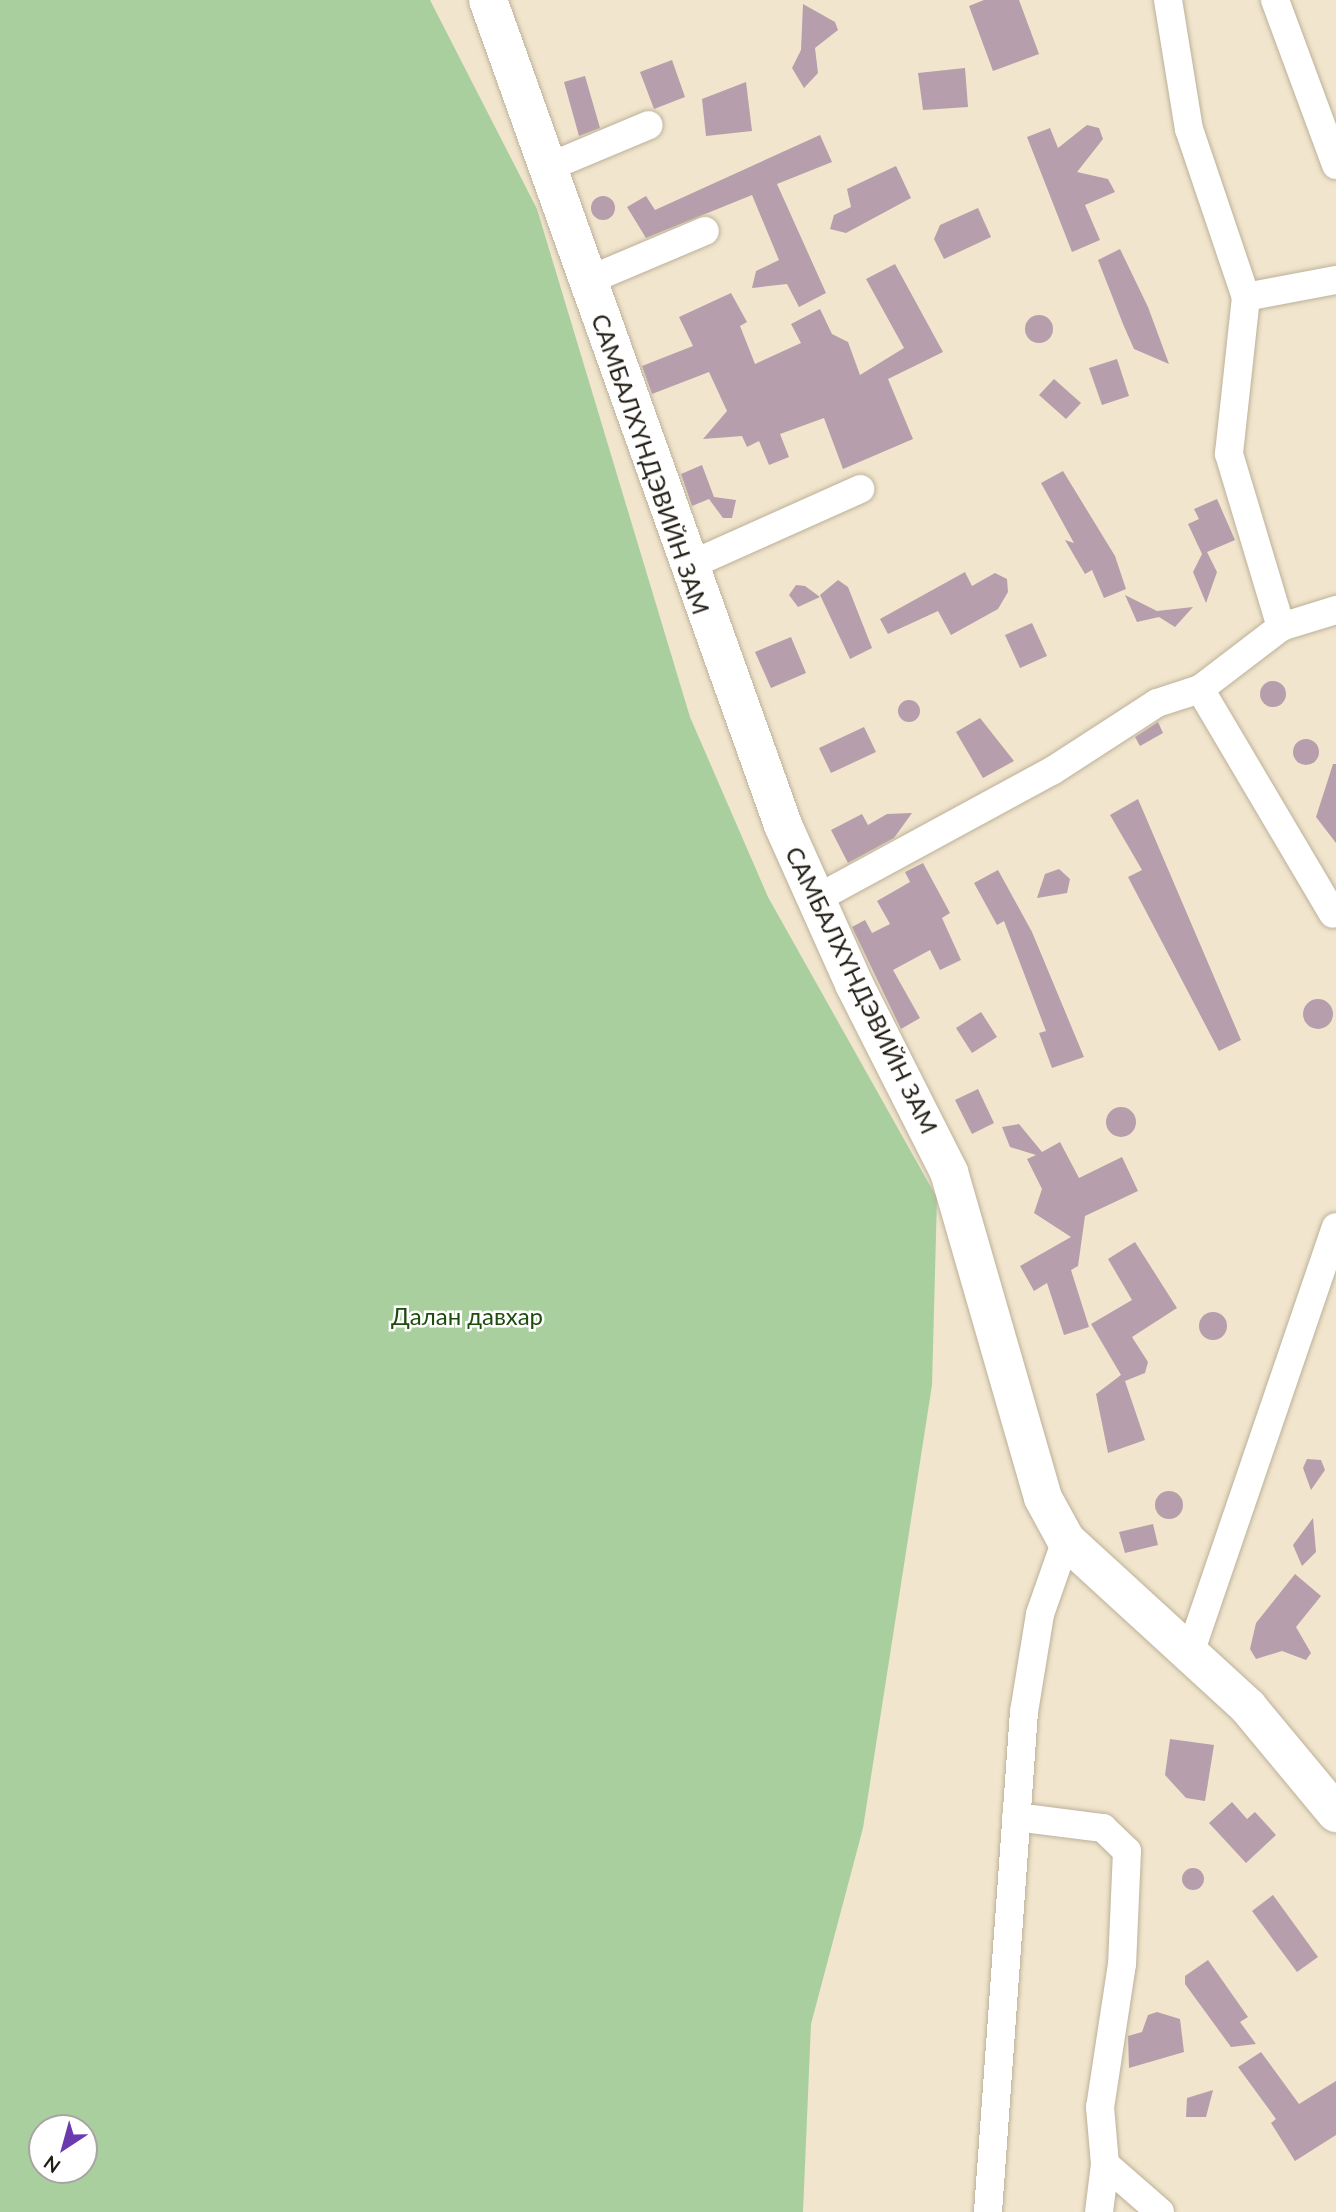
<!DOCTYPE html>
<meta charset="utf-8">
<style>
body{margin:0}
#map{position:relative;width:1336px;height:2212px;overflow:hidden;background:#f1e5cd;font-family:Lato,sans-serif}
div>[style]{position:absolute}
[style*='--x']{left:calc(var(--x)*1px);top:calc(var(--y)*1px);width:calc(var(--w)*1px);rotate:calc(var(--a)*1deg)}
.green>*{inset:0;background:#a9cf9f}
.building>*{inset:0;background:#b69eac}
.round{border-radius:50%}
.roads{filter:drop-shadow(0 0 2px #bcb099) drop-shadow(0 0 2px #bcb099)}
.street>*{height:28px;margin:-14px;padding:0 14px;transform-origin:14px;border-radius:14px;background:#fff}
.secondary>*{height:38px;margin:-19px;padding:0 19px;transform-origin:19px;border-radius:19px;background:#fff}
span{translate:-50% -50%;white-space:nowrap;text-align:center;line-height:1.15;-webkit-text-stroke:5px #fff;paint-order:stroke}
.street-label{font-size:24px;color:#221e15}
.park-label{font-size:24px;color:#1c4d0d}
.north{position:absolute;left:28px;top:2114px;width:70px;height:70px;box-sizing:border-box;background:#fff;border:2px solid #a7a5a1;border-radius:50%;rotate:216deg;font-size:19px;font-weight:700;line-height:28px;text-align:center;color:#221e15}
.north::after{content:'';display:block;margin:auto;width:24px;height:32px;background:#6b3ab1;clip-path:polygon(50% 0,100% 100%,50% 72%,0 100%)}
</style>
<div id="map">
<div class="green">
<div style="clip-path:polygon(evenodd,0 0,430px 0,537px 209px,690px 717px,768px 897px,937px 1198px,932px 1385px,863px 1828px,811px 2024px,803px 2212px,0 2212px,0 0,42px 2128px,84px 2128px,84px 2170px,42px 2170px,42px 2128px)"></div>
</div>
<div class="building">
<div style="clip-path:polygon(984px 0,1019px 0,1039px 54px,993px 71px,969px 6px)"></div>
<div style="clip-path:polygon(803px 4px,835px 22px,838px 30px,815px 48px,818px 73px,804px 88px,792px 68px,801px 50px)"></div>
<div style="clip-path:polygon(672px 60px,685px 97px,654px 109px,640px 72px)"></div>
<div style="clip-path:polygon(965px 68px,968px 107px,923px 110px,918px 73px)"></div>
<div style="clip-path:polygon(585px 76px,600px 128px,579px 136px,564px 82px)"></div>
<div style="clip-path:polygon(746px 82px,752px 131px,706px 136px,702px 99px)"></div>
<div style="clip-path:polygon(1087px 125px,1099px 128px,1103px 139px,1077px 172px,1108px 179px,1115px 192px,1085px 205px,1100px 240px,1072px 252px,1027px 137px,1050px 128px,1058px 148px)"></div>
<div style="clip-path:polygon(820px 135px,832px 162px,777px 184px,826px 293px,799px 307px,787px 284px,752px 288px,756px 271px,779px 260px,752px 195px,646px 238px,627px 207px,646px 196px,655px 210px)"></div>
<div style="clip-path:polygon(896px 166px,911px 198px,846px 233px,830px 229px,834px 215px,851px 207px,847px 189px)"></div>
<div class="round" style="left:591px;top:196px;width:24px;height:24px"></div>
<div style="clip-path:polygon(978px 208px,991px 237px,944px 259px,934px 239px,940px 225px)"></div>
<div style="clip-path:polygon(1120px 249px,1148px 307px,1169px 364px,1134px 349px,1123px 324px,1098px 260px)"></div>
<div style="clip-path:polygon(895px 264px,943px 352px,888px 379px,913px 439px,843px 469px,824px 418px,780px 434px,789px 457px,769px 465px,759px 441px,747px 447px,742px 436px,703px 439px,727px 411px,709px 372px,652px 394px,642px 366px,693px 346px,679px 317px,731px 293px,747px 322px,740px 326px,755px 364px,801px 343px,791px 324px,820px 309px,832px 334px,848px 342px,860px 375px,904px 348px,866px 279px)"></div>
<div class="round" style="left:1025px;top:315px;width:28px;height:28px"></div>
<div style="clip-path:polygon(1117px 359px,1129px 396px,1102px 405px,1089px 368px)"></div>
<div style="clip-path:polygon(1054px 379px,1081px 403px,1066px 419px,1039px 395px)"></div>
<div style="clip-path:polygon(702px 465px,714px 497px,736px 500px,732px 518px,723px 518px,709px 499px,692px 506px,681px 474px)"></div>
<div style="clip-path:polygon(1063px 471px,1115px 556px,1126px 589px,1104px 598px,1092px 570px,1085px 574px,1065px 540px,1074px 543px,1041px 483px)"></div>
<div style="clip-path:polygon(1217px 499px,1235px 540px,1207px 552px,1217px 572px,1206px 603px,1193px 572px,1202px 554px,1188px 524px,1199px 519px,1194px 509px)"></div>
<div style="clip-path:polygon(965px 572px,972px 586px,995px 573px,1007px 579px,1008px 592px,998px 609px,951px 635px,938px 611px,888px 634px,880px 619px)"></div>
<div style="clip-path:polygon(838px 580px,848px 587px,872px 648px,850px 659px,820px 595px)"></div>
<div style="clip-path:polygon(796px 585px,805px 586px,820px 597px,798px 607px,789px 595px)"></div>
<div style="clip-path:polygon(1125px 595px,1157px 611px,1193px 607px,1175px 627px,1159px 617px,1137px 622px)"></div>
<div style="clip-path:polygon(1032px 623px,1047px 656px,1020px 668px,1005px 635px)"></div>
<div style="clip-path:polygon(791px 637px,806px 673px,771px 688px,755px 652px)"></div>
<div class="round" style="left:1260px;top:681px;width:26px;height:26px"></div>
<div class="round" style="left:898px;top:700px;width:22px;height:22px"></div>
<div style="clip-path:polygon(980px 718px,1014px 761px,983px 778px,956px 732px)"></div>
<div style="clip-path:polygon(1158px 722px,1163px 733px,1140px 746px,1135px 737px)"></div>
<div style="clip-path:polygon(864px 727px,876px 752px,831px 773px,819px 748px)"></div>
<div class="round" style="left:1293px;top:739px;width:26px;height:26px"></div>
<div style="clip-path:polygon(1333px 764px,1336px 764px,1336px 843px,1316px 817px)"></div>
<div style="clip-path:polygon(1138px 799px,1241px 1040px,1219px 1051px,1128px 877px,1142px 870px,1110px 815px)"></div>
<div style="clip-path:polygon(912px 813px,894px 838px,848px 863px,831px 830px,862px 814px,868px 825px,887px 814px)"></div>
<div style="clip-path:polygon(923px 863px,950px 913px,942px 918px,961px 960px,940px 970px,930px 950px,893px 970px,920px 1018px,901px 1029px,852px 927px,865px 920px,872px 933px,890px 924px,877px 901px,910px 882px,905px 872px)"></div>
<div style="clip-path:polygon(1059px 869px,1070px 879px,1067px 893px,1037px 898px,1045px 874px)"></div>
<div style="clip-path:polygon(998px 870px,1032px 932px,1084px 1057px,1052px 1068px,1039px 1033px,1046px 1031px,1004px 921px,997px 925px,974px 883px)"></div>
<div class="round" style="left:1303px;top:999px;width:30px;height:30px"></div>
<div style="clip-path:polygon(981px 1012px,997px 1037px,972px 1053px,956px 1028px)"></div>
<div style="clip-path:polygon(978px 1089px,994px 1123px,972px 1134px,955px 1100px)"></div>
<div class="round" style="left:1106px;top:1107px;width:30px;height:30px"></div>
<div style="clip-path:polygon(1019px 1124px,1042px 1152px,1060px 1142px,1079px 1178px,1122px 1157px,1138px 1191px,1085px 1216px,1078px 1266px,1071px 1270px,1089px 1327px,1064px 1335px,1047px 1283px,1034px 1291px,1020px 1266px,1071px 1237px,1034px 1213px,1042px 1189px,1027px 1159px,1036px 1155px,1010px 1147px,1002px 1127px)"></div>
<div style="clip-path:polygon(1135px 1242px,1177px 1308px,1132px 1337px,1148px 1362px,1145px 1373px,1125px 1381px,1145px 1440px,1108px 1453px,1096px 1394px,1121px 1375px,1091px 1324px,1132px 1300px,1108px 1259px)"></div>
<div class="round" style="left:1199px;top:1312px;width:28px;height:28px"></div>
<div style="clip-path:polygon(1307px 1459px,1321px 1460px,1325px 1470px,1311px 1490px,1303px 1468px)"></div>
<div class="round" style="left:1155px;top:1491px;width:28px;height:28px"></div>
<div style="clip-path:polygon(1313px 1518px,1316px 1552px,1302px 1566px,1293px 1545px)"></div>
<div style="clip-path:polygon(1153px 1524px,1158px 1545px,1125px 1553px,1119px 1532px)"></div>
<div style="clip-path:polygon(1295px 1574px,1321px 1596px,1296px 1627px,1311px 1653px,1306px 1660px,1282px 1651px,1256px 1659px,1250px 1649px,1256px 1623px)"></div>
<div style="clip-path:polygon(1170px 1739px,1214px 1745px,1205px 1801px,1186px 1798px,1165px 1775px)"></div>
<div style="clip-path:polygon(1232px 1802px,1247px 1819px,1255px 1812px,1276px 1835px,1246px 1863px,1209px 1823px)"></div>
<div class="round" style="left:1182px;top:1868px;width:22px;height:22px"></div>
<div style="clip-path:polygon(1273px 1895px,1318px 1957px,1297px 1972px,1252px 1911px)"></div>
<div style="clip-path:polygon(1208px 1960px,1248px 2017px,1240px 2022px,1256px 2044px,1231px 2047px,1185px 1984px,1185px 1976px)"></div>
<div style="clip-path:polygon(1157px 2012px,1180px 2019px,1184px 2052px,1129px 2068px,1128px 2036px,1142px 2032px,1148px 2015px)"></div>
<div style="clip-path:polygon(1261px 2052px,1299px 2104px,1336px 2081px,1336px 2135px,1295px 2161px,1271px 2123px,1276px 2119px,1238px 2067px)"></div>
<div style="clip-path:polygon(1213px 2090px,1206px 2117px,1186px 2117px,1187px 2098px)"></div>
</div>
<div class="roads">
<div class="street">
<div style="--x:1168;--y:0;--w:131;--a:80.8"></div>
<div style="--x:1189;--y:129;--w:177;--a:71.3"></div>
<div style="--x:1246;--y:297;--w:158;--a:96.2"></div>
<div style="--x:1229;--y:454;--w:181;--a:73.3"></div>
<div style="--x:1275;--y:0;--w:176;--a:69.7"></div>
<div style="--x:549;--y:167;--w:108;--a:-22.8"></div>
<div style="--x:587;--y:281;--w:128;--a:-23"></div>
<div style="--x:1246;--y:297;--w:92;--a:-10.7"></div>
<div style="--x:686;--y:567;--w:191;--a:-24.1"></div>
<div style="--x:1200;--y:689;--w:261;--a:59.4"></div>
<div style="--x:814;--y:900;--w:271;--a:-28.5"></div>
<div style="--x:1052;--y:771;--w:125;--a:-32.9"></div>
<div style="--x:1157;--y:703;--w:45;--a:-18"></div>
<div style="--x:1200;--y:689;--w:102;--a:-37.4"></div>
<div style="--x:1281;--y:627;--w:58;--a:-17.2"></div>
<div style="--x:1190;--y:1653;--w:450;--a:-71.1"></div>
<div style="--x:1016;--y:1817;--w:88;--a:7.2"></div>
<div style="--x:1103;--y:1828;--w:33;--a:44"></div>
<div style="--x:1127;--y:1851;--w:113;--a:92.5"></div>
<div style="--x:1122;--y:1964;--w:145;--a:98.7"></div>
<div style="--x:1100;--y:2107;--w:57;--a:85"></div>
<div style="--x:1105;--y:2164;--w:48;--a:97.1"></div>
<div style="--x:1105;--y:2164;--w:73;--a:41.1"></div>
<div style="--x:988;--y:2212;--w:501;--a:-85.88"></div>
<div style="--x:1024;--y:1712;--w:99;--a:-80.7"></div>
<div style="--x:1040;--y:1614;--w:78;--a:-70.6"></div>
</div>
<div class="secondary">
<div style="--x:488;--y:0;--w:876;--a:70.32"></div>
<div style="--x:783;--y:825;--w:174;--a:65.9"></div>
<div style="--x:854;--y:984;--w:211;--a:63.2"></div>
<div style="--x:949;--y:1172;--w:339;--a:73.9"></div>
<div style="--x:1043;--y:1498;--w:48;--a:61.3"></div>
<div style="--x:1066;--y:1540;--w:247;--a:42.5"></div>
<div style="--x:1248;--y:1707;--w:138;--a:50.3"></div>
</div>
</div>
<div class="street-label">
<span style="left:651px;top:464px;rotate:71deg">САМБАЛХҮНДЭВИЙН ЗАМ</span>
<span style="left:862px;top:990px;rotate:64deg">САМБАЛХҮНДЭВИЙН ЗАМ</span>
</div>
<div class="park-label">
<span style="left:467px;top:1316px">Далан давхар</span>
</div>
<div class="north">N</div>
</div>
